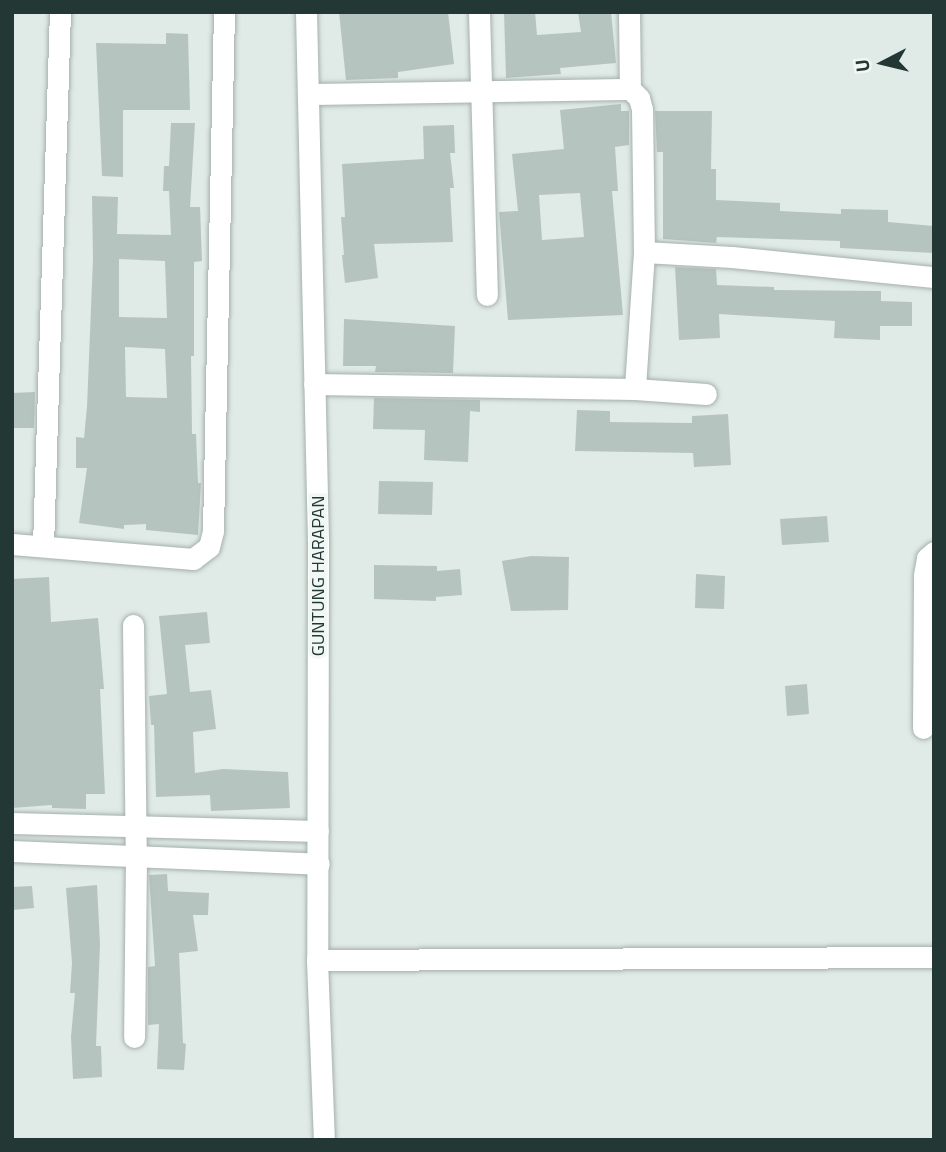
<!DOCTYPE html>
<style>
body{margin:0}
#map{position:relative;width:946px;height:1152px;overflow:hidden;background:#e0eae6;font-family:"Titillium Web",sans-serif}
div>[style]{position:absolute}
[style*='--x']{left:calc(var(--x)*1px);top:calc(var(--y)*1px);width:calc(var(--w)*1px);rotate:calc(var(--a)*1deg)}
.building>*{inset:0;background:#b6c4c0}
.roads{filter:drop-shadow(0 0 2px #a4b1ad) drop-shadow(0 0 2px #a4b1ad)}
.minor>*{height:21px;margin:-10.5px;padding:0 10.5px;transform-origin:10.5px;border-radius:10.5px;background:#fff}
span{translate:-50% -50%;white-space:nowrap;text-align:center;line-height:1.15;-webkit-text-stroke:7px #f0f7f4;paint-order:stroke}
.street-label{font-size:18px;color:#233835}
.frame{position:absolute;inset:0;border:14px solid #233835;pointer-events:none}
.north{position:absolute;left:848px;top:28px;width:70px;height:70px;-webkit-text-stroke:5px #f0f7f4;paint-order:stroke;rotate:263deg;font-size:19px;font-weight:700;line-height:28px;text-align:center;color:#233835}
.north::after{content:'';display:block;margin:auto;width:24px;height:32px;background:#233835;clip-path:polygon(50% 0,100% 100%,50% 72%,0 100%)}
</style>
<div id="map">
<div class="building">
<div style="clip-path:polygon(339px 12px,448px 12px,454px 64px,398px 72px,398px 78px,346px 80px)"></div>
<div style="clip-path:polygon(504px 12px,535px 12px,537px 35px,581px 32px,578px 12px,611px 12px,616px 63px,560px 68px,561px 74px,506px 78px)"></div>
<div style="clip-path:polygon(166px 33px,188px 34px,190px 110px,123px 110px,123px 177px,102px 176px,96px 43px,166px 44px)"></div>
<div style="clip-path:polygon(evenodd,621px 104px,621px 111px,629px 111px,629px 145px,615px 147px,618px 191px,612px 191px,623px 315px,508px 320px,499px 212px,518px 211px,512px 154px,564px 149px,560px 110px,621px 104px,580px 193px,584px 237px,542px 240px,539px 195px,580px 193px)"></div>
<div style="clip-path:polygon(655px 111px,712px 111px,711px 169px,716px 169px,716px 200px,780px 203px,780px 211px,841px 214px,841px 209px,888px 210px,888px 222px,934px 226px,934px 253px,840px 248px,840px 241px,717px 237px,716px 243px,663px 239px,663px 152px,657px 152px)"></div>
<div style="clip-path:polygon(evenodd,171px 123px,195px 123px,190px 207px,200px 207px,202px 261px,194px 262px,194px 356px,191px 356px,192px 434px,196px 434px,198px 483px,201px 483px,198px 535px,146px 530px,146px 524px,124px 525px,124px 529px,79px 523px,87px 468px,76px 468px,76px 437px,84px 438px,87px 407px,93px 259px,92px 196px,118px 197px,117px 234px,171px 235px,169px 191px,163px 191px,164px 166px,169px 166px,171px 123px,119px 259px,165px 261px,167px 318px,119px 317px,119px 259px,171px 123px,125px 347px,165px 349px,167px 398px,126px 397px,125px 347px)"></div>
<div style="clip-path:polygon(454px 125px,455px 153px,450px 153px,454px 188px,450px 188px,453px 242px,374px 244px,378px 278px,345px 283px,342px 255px,344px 255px,341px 217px,345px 217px,342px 164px,424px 159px,423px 126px)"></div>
<div style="clip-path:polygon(675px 267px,716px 269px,717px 285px,774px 287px,774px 290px,881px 291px,881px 301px,912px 302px,912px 326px,880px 326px,880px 340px,834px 338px,835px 321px,719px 314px,720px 338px,679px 340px)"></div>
<div style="clip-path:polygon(344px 319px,455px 326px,453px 373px,375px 372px,376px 366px,343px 366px)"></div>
<div style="clip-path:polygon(35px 392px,34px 428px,12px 428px,12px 393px)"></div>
<div style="clip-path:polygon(374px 398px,480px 400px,480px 412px,470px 411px,468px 462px,424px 460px,425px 430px,373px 429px)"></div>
<div style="clip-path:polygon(577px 410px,610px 411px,610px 422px,692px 423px,692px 416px,728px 414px,731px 465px,694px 467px,693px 453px,575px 451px)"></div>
<div style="clip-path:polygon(379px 481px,433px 482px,432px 515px,378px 514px)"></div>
<div style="clip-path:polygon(827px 516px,829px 542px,782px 545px,780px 519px)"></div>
<div style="clip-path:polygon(531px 556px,569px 557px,568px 610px,511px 611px,502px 561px)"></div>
<div style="clip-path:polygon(374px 565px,437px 566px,437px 571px,460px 569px,462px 595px,436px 597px,436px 601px,374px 599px)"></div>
<div style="clip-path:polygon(696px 574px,725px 576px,724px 609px,695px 608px)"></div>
<div style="clip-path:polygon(49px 577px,51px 622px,98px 618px,104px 689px,100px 689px,105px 794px,86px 794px,86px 809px,52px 808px,52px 805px,12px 808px,12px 579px)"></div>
<div style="clip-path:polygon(207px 612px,210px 643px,185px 645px,190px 692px,211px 690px,216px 729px,193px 732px,195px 773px,223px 769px,288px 772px,290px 808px,211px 811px,210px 795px,156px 797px,154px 725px,151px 725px,149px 696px,167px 694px,159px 616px)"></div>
<div style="clip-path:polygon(807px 684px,809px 714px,787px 716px,785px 686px)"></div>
<div style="clip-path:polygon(167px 874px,168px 891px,209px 893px,208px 915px,193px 915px,198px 951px,179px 953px,183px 1043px,186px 1044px,184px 1070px,157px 1069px,159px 1024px,148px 1025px,148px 967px,155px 966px,149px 875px)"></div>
<div style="clip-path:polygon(97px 885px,100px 944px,96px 1046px,101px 1046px,102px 1077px,73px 1079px,71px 1037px,75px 993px,70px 993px,72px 963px,66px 888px)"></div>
<div style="clip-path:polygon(32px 886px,34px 908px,12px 910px,12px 887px)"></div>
</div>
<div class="roads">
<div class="minor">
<div style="--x:306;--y:12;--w:530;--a:88.7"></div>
<div style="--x:318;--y:542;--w:418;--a:90.1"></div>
<div style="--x:317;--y:960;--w:180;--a:87.8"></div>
<div style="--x:479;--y:12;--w:283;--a:88.4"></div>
<div style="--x:629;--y:12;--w:77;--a:89.3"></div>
<div style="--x:630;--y:89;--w:13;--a:45"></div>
<div style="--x:639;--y:98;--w:11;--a:75"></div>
<div style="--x:642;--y:109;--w:143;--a:89.2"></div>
<div style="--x:644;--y:252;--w:137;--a:93.8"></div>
<div style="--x:308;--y:94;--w:322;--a:-0.9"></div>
<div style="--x:644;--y:252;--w:88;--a:3.3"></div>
<div style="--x:732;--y:257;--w:203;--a:5.7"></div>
<div style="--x:314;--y:384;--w:321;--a:0.9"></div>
<div style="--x:635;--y:389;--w:71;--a:4"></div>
<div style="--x:12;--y:544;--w:182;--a:4.7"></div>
<div style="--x:193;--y:559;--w:20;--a:-37"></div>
<div style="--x:209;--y:547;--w:16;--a:-76"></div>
<div style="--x:213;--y:531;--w:519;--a:-88.79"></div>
<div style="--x:43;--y:546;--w:534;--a:-88.18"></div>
<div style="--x:133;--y:625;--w:231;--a:89.3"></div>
<div style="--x:136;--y:856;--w:181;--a:90.6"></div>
<div style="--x:923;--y:728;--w:153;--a:-89.6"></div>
<div style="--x:924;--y:575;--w:17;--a:-80"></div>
<div style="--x:927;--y:558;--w:9;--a:-41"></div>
<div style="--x:12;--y:823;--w:306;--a:1.5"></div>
<div style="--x:12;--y:851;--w:307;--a:2.4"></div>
<div style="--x:317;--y:960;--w:617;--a:-0.28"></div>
</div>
</div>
<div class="street-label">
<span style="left:318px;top:576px;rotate:-90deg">GUNTUNG HARAPAN</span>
</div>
<div class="frame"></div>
<div class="north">U</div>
</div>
